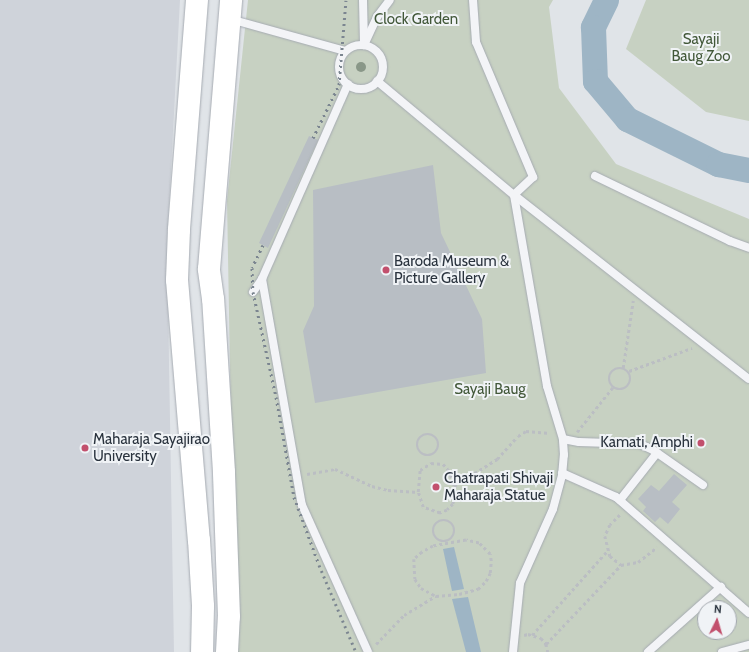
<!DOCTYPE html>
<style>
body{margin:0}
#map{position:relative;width:749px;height:652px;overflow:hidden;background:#e0e4e8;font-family:Cabin,sans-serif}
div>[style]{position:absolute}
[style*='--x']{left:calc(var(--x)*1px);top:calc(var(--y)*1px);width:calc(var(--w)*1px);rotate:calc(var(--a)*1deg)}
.built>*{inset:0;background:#cfd3da}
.green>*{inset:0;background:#c7d1c2}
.water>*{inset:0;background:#9eb5c5}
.river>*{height:25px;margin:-12.5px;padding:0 12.5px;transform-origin:12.5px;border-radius:12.5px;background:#9eb5c5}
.building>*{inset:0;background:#b8bec4}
.path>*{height:2.5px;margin-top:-1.25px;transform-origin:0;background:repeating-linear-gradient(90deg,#bbbec3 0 3px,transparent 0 6px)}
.path>.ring{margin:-1.25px;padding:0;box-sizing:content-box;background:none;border:2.5px solid #bbbec3;border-radius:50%}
.roads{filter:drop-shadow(0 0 1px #a6abb2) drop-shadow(0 0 1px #a6abb2)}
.service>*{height:8px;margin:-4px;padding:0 4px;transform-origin:4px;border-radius:4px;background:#f3f4f7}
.service>.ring{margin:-4px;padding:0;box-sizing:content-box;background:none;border:8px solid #f3f4f7;border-radius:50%}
.trunk>*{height:22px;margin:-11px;padding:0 11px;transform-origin:11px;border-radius:11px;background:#fff}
.rail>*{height:3px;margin-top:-1.5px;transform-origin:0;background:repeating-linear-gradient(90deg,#7b8590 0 2px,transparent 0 6px)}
.trees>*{width:10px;height:10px;margin:-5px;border-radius:50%;background:#899788}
.dots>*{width:11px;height:11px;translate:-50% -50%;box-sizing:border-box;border:2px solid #f0f3f6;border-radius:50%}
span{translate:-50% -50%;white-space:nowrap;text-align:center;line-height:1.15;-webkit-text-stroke:4px #f0f3f6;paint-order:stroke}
.park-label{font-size:15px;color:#425839}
.poi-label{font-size:15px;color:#2a333e}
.left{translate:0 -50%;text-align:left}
.right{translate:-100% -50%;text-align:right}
.north{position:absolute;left:697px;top:600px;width:40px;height:40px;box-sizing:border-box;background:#f0f3f6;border:1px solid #a1a6ac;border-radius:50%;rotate:5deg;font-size:11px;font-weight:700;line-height:16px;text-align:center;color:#2a333e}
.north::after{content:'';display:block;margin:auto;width:14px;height:18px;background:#c2506d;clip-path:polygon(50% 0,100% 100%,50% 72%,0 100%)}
</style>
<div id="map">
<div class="built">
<div style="clip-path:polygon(0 0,180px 0,167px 245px,174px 652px,0 652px)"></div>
</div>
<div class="green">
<div style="clip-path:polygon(evenodd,248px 0,553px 0,549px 7px,559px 88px,616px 164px,749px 219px,749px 652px,235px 652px,227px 200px,248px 0,705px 608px,729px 608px,729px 632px,705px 632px,705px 608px)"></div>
<div style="clip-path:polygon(646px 0,749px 0,749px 121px,706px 112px,626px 49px)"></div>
</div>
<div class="water">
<div style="clip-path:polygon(454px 547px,464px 589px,452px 591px,443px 549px)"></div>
<div style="clip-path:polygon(468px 597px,481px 652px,466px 652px,452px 599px)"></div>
</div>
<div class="river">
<div style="--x:606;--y:0;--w:30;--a:116"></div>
<div style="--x:593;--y:27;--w:54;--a:87.9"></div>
<div style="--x:595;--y:81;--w:50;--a:49.9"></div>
<div style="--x:627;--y:119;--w:102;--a:26.3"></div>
<div style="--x:718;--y:164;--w:32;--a:11"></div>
</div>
<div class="building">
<div style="clip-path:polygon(309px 136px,318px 140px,268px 248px,259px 243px)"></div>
<div style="clip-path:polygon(433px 165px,441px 233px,482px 319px,486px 373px,315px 403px,303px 331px,314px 306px,313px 190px)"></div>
<div style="clip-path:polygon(674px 474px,687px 485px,672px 502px,680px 509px,668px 524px,660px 517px,655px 522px,643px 511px,646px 507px,638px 499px,651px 485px,659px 491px)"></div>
</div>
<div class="path">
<div class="ring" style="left:609px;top:368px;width:19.5px;height:19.5px"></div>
<div style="--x:623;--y:368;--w:68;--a:-81.5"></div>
<div style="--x:629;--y:371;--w:67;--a:-20.1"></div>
<div style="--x:577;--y:432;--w:58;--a:-51.3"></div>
<div class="ring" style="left:417px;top:434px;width:19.5px;height:19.5px"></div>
<div style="--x:431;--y:463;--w:12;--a:5"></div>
<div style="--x:443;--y:464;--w:7;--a:45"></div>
<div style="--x:448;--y:469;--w:15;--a:67"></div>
<div style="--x:454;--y:483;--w:13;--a:86"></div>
<div style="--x:455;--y:496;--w:8;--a:104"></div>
<div style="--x:453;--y:504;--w:8;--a:135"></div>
<div style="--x:447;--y:510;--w:8;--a:157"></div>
<div style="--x:440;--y:513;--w:18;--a:-161"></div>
<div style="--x:423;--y:507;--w:16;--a:-108"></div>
<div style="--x:418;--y:492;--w:22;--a:-85"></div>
<div style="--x:420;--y:470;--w:13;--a:-32"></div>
<div style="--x:307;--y:474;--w:28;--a:-10"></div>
<div style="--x:335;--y:469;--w:41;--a:24.7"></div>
<div style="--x:372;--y:486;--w:16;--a:14"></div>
<div style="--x:388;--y:490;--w:30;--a:4"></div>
<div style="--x:454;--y:486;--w:51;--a:-32.1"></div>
<div style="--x:497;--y:459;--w:31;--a:-48"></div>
<div style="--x:518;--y:436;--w:9;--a:-32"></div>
<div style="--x:526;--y:431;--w:24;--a:5"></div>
<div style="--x:620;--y:515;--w:14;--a:135"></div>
<div style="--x:610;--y:525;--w:12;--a:114"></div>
<div style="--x:605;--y:536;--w:21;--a:76"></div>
<div style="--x:610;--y:556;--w:14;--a:39"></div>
<div style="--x:621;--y:565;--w:17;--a:-10"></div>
<div style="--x:638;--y:562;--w:24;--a:-38"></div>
<div class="ring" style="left:433px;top:520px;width:19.5px;height:19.5px"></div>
<div style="--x:524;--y:635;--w:4;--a:-14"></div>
<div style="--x:528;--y:634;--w:14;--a:17"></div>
<div style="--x:541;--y:638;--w:8;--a:50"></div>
<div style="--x:546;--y:644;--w:8;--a:76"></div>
<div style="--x:532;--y:635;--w:114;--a:-48.2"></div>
<div style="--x:376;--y:644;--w:40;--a:-46"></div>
<div style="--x:404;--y:615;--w:37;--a:-31"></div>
<div style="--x:436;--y:596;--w:23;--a:-5"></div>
<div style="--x:459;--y:594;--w:20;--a:-15"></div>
<div style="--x:478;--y:589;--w:11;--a:-45"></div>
<div style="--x:486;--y:581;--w:9;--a:-63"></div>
<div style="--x:490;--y:573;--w:12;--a:-85"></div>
<div style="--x:491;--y:561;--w:7;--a:-98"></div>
<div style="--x:490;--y:554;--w:16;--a:-135"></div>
<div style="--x:479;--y:543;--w:13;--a:-167"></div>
<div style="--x:466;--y:540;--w:34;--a:170"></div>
<div style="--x:433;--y:546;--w:13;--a:151"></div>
<div style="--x:422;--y:552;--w:11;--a:139"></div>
<div style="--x:414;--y:559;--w:20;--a:87"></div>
<div style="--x:415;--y:579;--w:11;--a:56"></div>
<div style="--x:421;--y:588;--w:17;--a:28"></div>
<div style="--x:546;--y:644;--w:109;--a:-46.5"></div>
</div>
<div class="roads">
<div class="service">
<div style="--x:363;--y:0;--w:43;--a:88.7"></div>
<div style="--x:473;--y:0;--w:42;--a:85.9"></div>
<div style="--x:476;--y:42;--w:147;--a:67.1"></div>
<div style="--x:533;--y:177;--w:26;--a:137"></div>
<div style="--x:514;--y:195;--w:194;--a:80.2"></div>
<div style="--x:547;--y:386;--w:55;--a:73.2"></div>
<div style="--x:563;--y:439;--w:16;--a:11"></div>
<div style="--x:579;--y:442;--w:61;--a:1.9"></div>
<div style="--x:640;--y:444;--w:14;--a:25"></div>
<div style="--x:653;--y:450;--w:61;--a:35"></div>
<div style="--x:230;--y:19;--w:119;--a:15.5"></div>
<div style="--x:364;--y:45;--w:31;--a:-65"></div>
<div style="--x:377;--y:17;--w:21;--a:-53"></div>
<div class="ring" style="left:339px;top:45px;width:36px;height:36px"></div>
<div style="--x:377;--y:81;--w:178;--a:39.8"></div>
<div style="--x:514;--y:195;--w:298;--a:38.1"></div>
<div style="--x:595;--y:176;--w:150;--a:25.7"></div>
<div style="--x:730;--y:241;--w:20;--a:20"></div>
<div style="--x:262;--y:279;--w:230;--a:80"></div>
<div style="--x:302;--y:505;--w:161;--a:65.8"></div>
<div style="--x:253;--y:292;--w:16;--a:-55"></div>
<div style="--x:262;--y:279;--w:213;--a:-66.2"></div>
<div style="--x:562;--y:473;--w:59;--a:24"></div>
<div style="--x:616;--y:497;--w:176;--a:41.1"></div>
<div style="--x:620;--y:500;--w:60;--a:-51.8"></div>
<div style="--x:513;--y:652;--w:69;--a:-84.2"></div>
<div style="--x:520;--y:583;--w:81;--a:-66"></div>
<div style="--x:553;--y:509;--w:34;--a:-75"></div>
<div style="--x:562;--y:476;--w:21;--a:-85"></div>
<div style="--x:564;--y:455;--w:16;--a:-94"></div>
<div style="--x:648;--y:652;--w:98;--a:-41.7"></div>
<div style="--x:722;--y:652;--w:28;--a:-15"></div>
</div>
<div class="trunk">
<div style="--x:197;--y:0;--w:231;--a:94.5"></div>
<div style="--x:179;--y:230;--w:50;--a:92.3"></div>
<div style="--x:177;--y:280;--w:261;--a:85.2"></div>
<div style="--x:199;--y:540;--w:66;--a:86.5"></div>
<div style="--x:203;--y:606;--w:46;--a:91.2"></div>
<div style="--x:227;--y:652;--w:35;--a:-87"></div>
<div style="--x:229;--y:617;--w:145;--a:-92"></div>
<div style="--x:224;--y:472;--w:173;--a:-93.6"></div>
<div style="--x:213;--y:299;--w:30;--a:-98"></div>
<div style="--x:209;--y:269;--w:270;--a:-85.3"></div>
</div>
</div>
<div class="rail">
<div style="--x:313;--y:138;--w:59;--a:-63.9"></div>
<div style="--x:339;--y:85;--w:85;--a:-85.3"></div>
<div style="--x:263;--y:245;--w:25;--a:116"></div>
<div style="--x:252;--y:268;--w:24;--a:88"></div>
<div style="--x:253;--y:292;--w:107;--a:77.6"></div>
<div style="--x:276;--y:397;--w:102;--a:79.8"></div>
<div style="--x:294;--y:497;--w:72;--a:69.8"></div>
<div style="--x:319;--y:565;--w:95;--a:67"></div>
</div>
<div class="trees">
<div style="left:361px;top:67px"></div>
</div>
<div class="dots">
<div style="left:386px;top:270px;background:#c2506d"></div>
<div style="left:701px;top:443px;background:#c2506d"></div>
<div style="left:85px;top:448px;background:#c2506d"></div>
<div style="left:436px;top:487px;background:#c2506d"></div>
</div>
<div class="park-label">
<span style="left:416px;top:20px">Clock Garden</span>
<span style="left:701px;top:48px">Sayaji<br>Baug Zoo</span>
<span style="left:490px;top:390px">Sayaji Baug</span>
</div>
<div class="poi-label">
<span class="left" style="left:394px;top:270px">Baroda Museum &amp;<br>Picture Gallery</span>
<span class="left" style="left:93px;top:448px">Maharaja Sayajirao<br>University</span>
<span class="right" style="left:693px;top:443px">Kamati, Amphi</span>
<span class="left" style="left:444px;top:487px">Chatrapati Shivaji<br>Maharaja Statue</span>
</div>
<div class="north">N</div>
</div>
